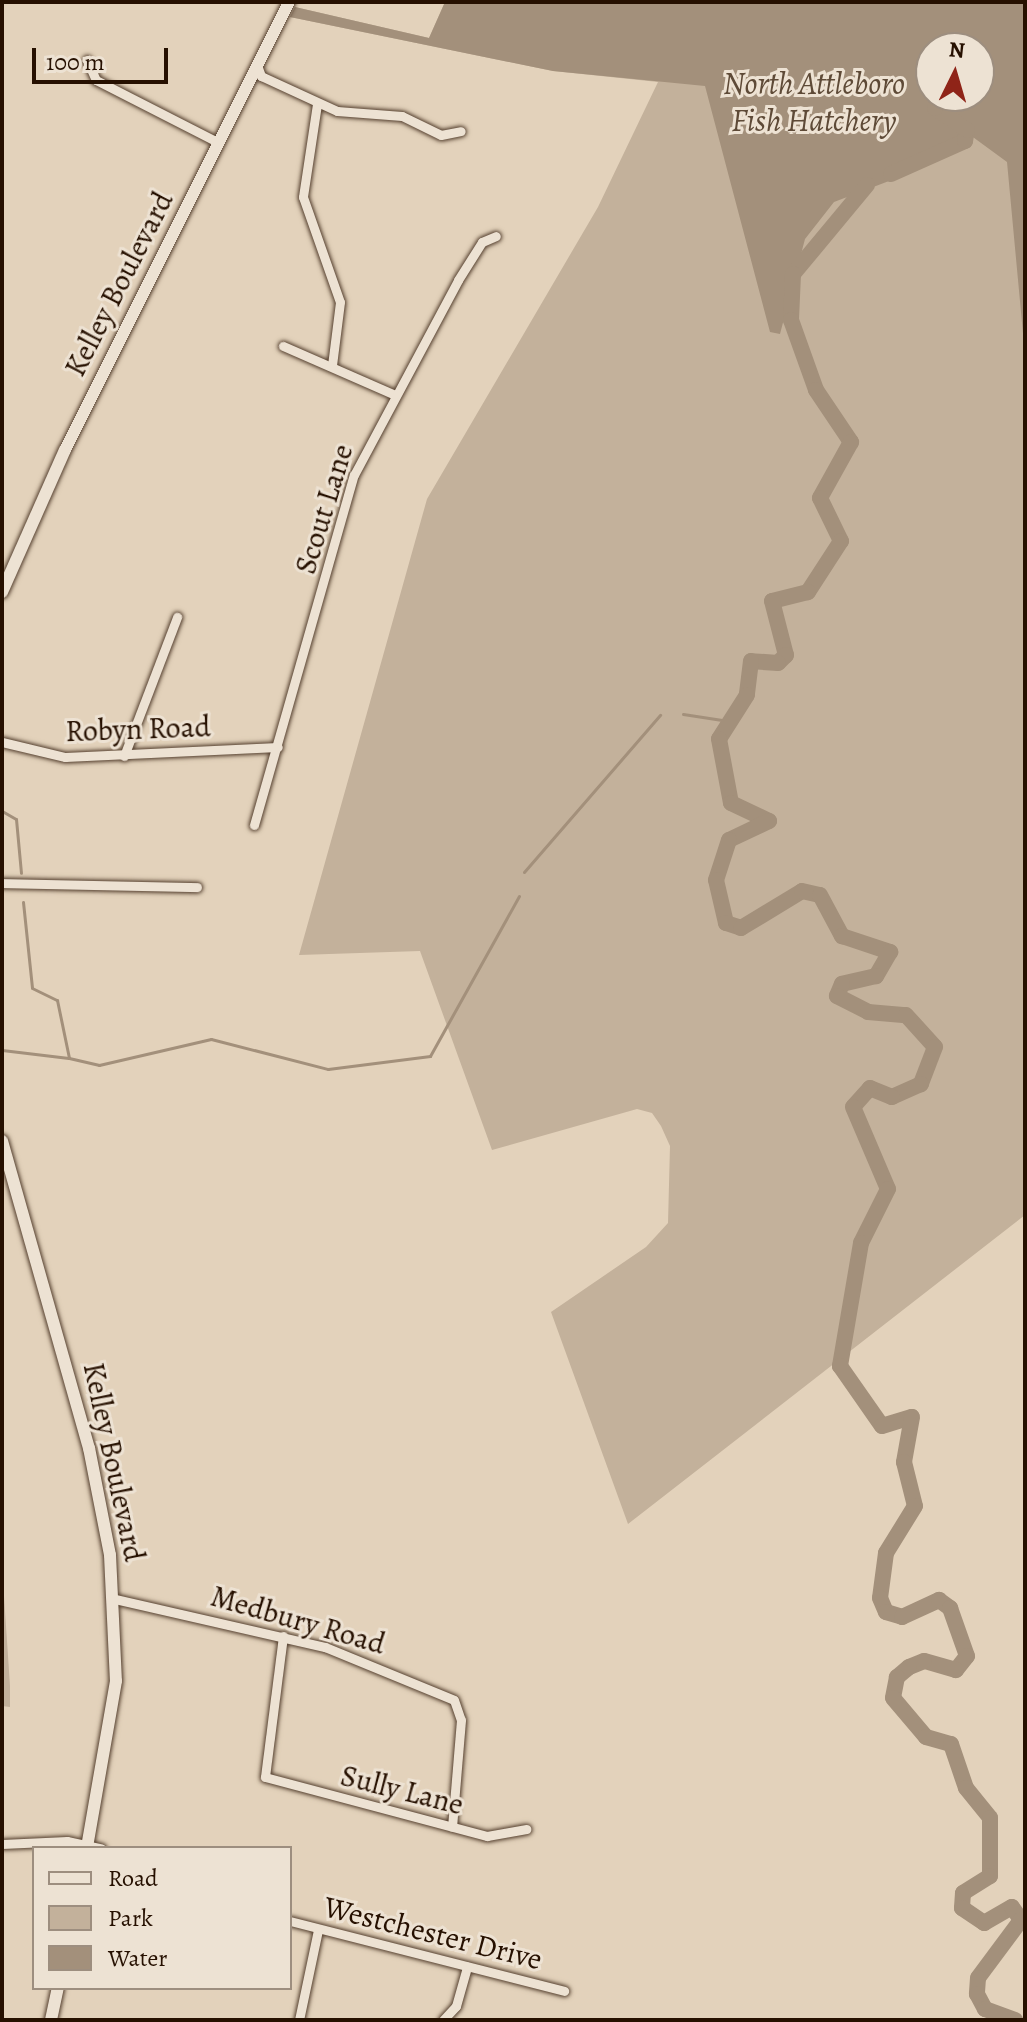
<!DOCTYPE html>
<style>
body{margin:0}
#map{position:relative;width:1027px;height:2022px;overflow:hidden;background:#e3d2bb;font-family:Alegreya,serif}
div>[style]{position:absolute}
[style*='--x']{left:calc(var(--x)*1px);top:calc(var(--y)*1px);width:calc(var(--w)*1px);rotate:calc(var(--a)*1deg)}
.green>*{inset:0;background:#c3b19b}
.water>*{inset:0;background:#a3907b}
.stream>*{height:3px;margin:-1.5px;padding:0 1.5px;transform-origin:1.5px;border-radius:1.5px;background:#a3907b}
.river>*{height:16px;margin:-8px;padding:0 8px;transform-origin:8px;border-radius:8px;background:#a3907b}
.roads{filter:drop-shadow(0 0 2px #55402f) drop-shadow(0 0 2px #55402f)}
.minor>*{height:9px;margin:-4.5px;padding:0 4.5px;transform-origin:4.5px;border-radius:4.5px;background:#ede2d3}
.secondary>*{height:12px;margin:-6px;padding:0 6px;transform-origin:6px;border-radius:6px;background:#ede2d3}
span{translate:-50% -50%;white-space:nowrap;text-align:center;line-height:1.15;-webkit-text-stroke:6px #ede2d3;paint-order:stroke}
.street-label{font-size:30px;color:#261000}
.water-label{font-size:32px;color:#5e4a37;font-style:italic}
.frame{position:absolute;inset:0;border:4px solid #261000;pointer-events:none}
.legend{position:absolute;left:32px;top:1846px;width:260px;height:144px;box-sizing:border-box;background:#ede2d3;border:2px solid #9d8e7f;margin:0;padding:10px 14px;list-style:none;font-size:24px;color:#261000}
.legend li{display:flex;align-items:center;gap:16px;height:40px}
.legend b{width:40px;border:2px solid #9d8e7f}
.north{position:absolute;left:915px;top:32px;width:80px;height:80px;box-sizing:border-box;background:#ede2d3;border:2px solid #9d8e7f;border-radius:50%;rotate:5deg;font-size:22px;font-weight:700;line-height:32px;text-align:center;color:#261000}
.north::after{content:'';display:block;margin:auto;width:28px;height:36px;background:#8f2418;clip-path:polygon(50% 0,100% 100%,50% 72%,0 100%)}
.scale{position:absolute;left:32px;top:48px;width:136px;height:36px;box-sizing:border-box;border:4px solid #261000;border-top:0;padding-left:10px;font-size:24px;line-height:28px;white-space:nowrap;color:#261000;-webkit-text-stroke:6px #ede2d3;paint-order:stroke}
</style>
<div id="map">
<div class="green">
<div style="clip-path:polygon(evenodd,445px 2px,1025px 2px,1025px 1215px,628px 1524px,551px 1312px,646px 1247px,668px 1223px,670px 1146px,661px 1126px,652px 1113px,637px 1109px,492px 1150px,420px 951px,299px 955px,427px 499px,598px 207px,658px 82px,553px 71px,290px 17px,295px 7px,429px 38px,445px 2px,931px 48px,979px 48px,979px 96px,931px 96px,931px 48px)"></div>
<div style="clip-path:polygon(2px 1566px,10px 1686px,10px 1707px,2px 1706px)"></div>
</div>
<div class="water">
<div style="clip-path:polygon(evenodd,445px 2px,1025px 2px,1025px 355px,1007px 162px,966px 132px,889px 181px,834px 202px,805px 239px,780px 334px,770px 332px,705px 86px,553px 71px,290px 17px,295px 7px,429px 38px,445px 2px,931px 48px,979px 48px,979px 96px,931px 96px,931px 48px)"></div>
</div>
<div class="stream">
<div style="--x:683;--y:714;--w:46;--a:8.8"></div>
<div style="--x:2;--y:811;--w:16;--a:30"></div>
<div style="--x:16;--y:819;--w:54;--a:84.7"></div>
<div style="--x:524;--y:872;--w:208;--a:-49.1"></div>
<div style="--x:23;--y:902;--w:86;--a:84"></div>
<div style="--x:32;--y:988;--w:28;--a:26"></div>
<div style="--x:57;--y:1000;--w:59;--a:78.3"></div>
<div style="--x:69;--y:1058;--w:31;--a:13"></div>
<div style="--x:99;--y:1065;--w:115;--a:-13.1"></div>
<div style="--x:211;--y:1039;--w:121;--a:14.4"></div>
<div style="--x:328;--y:1069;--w:103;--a:-7.3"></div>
<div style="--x:430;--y:1056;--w:183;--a:-60.9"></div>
<div style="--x:2;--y:1050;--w:67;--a:6.8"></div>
</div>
<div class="river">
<div style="--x:891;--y:174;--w:81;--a:-24"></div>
<div style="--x:965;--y:141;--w:11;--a:-80"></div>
<div style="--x:967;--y:130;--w:39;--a:-145"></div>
<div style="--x:935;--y:108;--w:13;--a:-63"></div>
<div style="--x:867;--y:185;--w:116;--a:129.7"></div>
<div style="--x:793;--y:274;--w:46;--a:92.5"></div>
<div style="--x:791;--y:320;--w:74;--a:70.3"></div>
<div style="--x:816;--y:390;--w:63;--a:56.1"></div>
<div style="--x:851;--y:442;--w:64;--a:119"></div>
<div style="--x:820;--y:498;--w:48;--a:64"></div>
<div style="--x:841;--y:541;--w:61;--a:122.9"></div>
<div style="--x:808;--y:592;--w:37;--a:166"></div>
<div style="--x:772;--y:601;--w:56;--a:75.5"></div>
<div style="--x:786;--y:655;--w:11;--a:135"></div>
<div style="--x:778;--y:663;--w:27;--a:-176"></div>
<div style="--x:751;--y:661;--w:34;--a:97"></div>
<div style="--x:747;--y:695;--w:52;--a:122.5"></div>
<div style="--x:719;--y:739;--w:65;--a:79.4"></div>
<div style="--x:731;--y:803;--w:42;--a:25.3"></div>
<div style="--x:769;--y:821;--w:44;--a:154.6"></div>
<div style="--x:729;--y:840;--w:42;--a:108"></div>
<div style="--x:716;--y:880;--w:44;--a:76.9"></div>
<div style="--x:726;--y:923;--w:16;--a:18"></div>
<div style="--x:741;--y:928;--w:71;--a:-31.2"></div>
<div style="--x:802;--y:891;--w:18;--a:13"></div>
<div style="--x:820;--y:895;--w:47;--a:61.8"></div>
<div style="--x:842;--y:936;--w:51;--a:18.4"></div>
<div style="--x:890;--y:952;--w:28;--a:120"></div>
<div style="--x:876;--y:976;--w:35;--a:167"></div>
<div style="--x:842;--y:984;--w:13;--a:113"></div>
<div style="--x:837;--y:996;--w:35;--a:27"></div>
<div style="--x:868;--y:1012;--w:38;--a:5"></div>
<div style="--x:906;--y:1015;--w:43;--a:47.8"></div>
<div style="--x:935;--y:1047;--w:40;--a:111"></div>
<div style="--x:921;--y:1084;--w:32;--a:156"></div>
<div style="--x:892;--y:1097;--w:24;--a:-158"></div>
<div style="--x:870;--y:1088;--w:25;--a:132"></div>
<div style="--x:853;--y:1107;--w:89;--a:66.9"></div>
<div style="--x:888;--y:1189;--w:60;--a:116.6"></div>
<div style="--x:861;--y:1243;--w:125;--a:99.7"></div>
<div style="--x:840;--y:1366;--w:73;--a:55"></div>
<div style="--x:882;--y:1426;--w:31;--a:-17"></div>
<div style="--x:912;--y:1417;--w:46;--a:100.1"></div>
<div style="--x:904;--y:1462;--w:45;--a:76"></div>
<div style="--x:915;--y:1506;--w:55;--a:121.7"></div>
<div style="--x:886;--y:1553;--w:45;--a:97.6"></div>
<div style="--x:880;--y:1598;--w:15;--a:67"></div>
<div style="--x:886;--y:1612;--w:17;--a:17"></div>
<div style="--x:902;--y:1617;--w:41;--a:-24.7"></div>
<div style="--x:939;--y:1600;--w:14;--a:36"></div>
<div style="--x:950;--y:1608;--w:51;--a:70.5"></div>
<div style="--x:967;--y:1656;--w:18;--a:128"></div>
<div style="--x:956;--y:1670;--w:33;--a:-164"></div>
<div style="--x:924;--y:1661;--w:16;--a:158"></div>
<div style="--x:909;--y:1667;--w:16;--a:140"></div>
<div style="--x:897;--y:1677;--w:21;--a:101"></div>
<div style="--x:893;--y:1698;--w:51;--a:49.8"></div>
<div style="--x:926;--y:1737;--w:26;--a:16"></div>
<div style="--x:951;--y:1744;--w:46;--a:71.2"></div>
<div style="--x:966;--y:1788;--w:38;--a:51"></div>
<div style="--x:990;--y:1818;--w:58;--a:90"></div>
<div style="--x:990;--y:1876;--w:32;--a:148"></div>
<div style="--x:963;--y:1893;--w:15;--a:94"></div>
<div style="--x:962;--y:1908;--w:27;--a:34"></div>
<div style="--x:984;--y:1923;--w:32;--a:-30"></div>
<div style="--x:1012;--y:1907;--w:16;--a:55"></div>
<div style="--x:1021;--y:1920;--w:72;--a:126.6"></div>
<div style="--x:978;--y:1978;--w:16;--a:94"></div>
<div style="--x:977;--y:1994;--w:17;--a:62"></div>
<div style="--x:985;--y:2009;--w:32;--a:20"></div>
</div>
<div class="roads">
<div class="minor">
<div style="--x:87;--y:60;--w:22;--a:66"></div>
<div style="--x:96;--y:80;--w:138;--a:27.1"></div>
<div style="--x:257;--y:65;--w:12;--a:70"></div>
<div style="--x:261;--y:76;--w:84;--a:24.7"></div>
<div style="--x:337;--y:111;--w:65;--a:4.4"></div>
<div style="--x:402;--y:116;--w:43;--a:26"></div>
<div style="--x:441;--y:135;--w:20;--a:-11"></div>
<div style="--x:317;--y:104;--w:94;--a:98.6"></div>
<div style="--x:303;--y:197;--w:111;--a:70.6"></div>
<div style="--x:340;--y:302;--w:64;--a:97.2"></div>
<div style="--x:283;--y:346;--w:122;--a:23.6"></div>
<div style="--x:2;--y:742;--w:65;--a:13.4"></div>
<div style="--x:65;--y:757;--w:213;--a:-2.7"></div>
<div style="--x:124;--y:756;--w:149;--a:-69.1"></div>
<div style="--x:254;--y:825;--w:364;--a:-74.1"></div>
<div style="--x:354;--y:475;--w:221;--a:-61.9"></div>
<div style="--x:458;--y:280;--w:45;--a:-57.7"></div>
<div style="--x:482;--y:242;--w:15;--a:-23"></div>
<div style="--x:2;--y:883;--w:195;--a:1.2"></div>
<div style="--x:115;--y:1599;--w:215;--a:12.9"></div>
<div style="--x:325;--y:1647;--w:139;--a:22.3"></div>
<div style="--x:454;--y:1700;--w:21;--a:71"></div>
<div style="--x:461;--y:1720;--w:107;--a:94.8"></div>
<div style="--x:283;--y:1636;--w:142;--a:97.3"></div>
<div style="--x:265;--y:1777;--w:230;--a:14.9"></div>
<div style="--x:487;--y:1836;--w:40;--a:-10"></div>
<div style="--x:2;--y:1844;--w:65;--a:-2.6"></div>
<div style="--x:67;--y:1841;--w:35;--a:12"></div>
<div style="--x:290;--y:1921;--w:283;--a:14.3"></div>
<div style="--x:299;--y:2020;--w:92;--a:-78.1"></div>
<div style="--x:443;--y:2020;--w:19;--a:-47"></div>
<div style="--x:456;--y:2006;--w:41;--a:-74.2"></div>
</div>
<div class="secondary">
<div style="--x:2;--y:592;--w:155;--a:-66.1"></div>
<div style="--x:65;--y:450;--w:501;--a:-63.43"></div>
<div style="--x:2;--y:1141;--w:319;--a:74.2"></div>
<div style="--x:89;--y:1448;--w:109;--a:78.9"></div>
<div style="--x:110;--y:1555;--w:126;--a:87.3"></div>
<div style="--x:116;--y:1681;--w:169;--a:99.9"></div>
<div style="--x:51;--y:2020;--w:33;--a:-78"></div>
</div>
</div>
<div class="street-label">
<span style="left:119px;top:284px;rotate:-63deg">Kelley Boulevard</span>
<span style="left:324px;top:509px;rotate:-73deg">Scout Lane</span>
<span style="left:138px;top:729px;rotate:-2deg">Robyn Road</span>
<span style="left:114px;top:1462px;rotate:78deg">Kelley Boulevard</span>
<span style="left:298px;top:1620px;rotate:16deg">Medbury Road</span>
<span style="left:402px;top:1790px;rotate:14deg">Sully Lane</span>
<span style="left:433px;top:1933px;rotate:14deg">Westchester Drive</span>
</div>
<div class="water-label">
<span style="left:814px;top:102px">North Attleboro<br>Fish Hatchery</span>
</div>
<div class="frame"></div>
<ul class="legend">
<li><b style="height:10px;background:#ede2d3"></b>Road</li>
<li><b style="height:22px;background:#c3b19b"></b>Park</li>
<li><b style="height:22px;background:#a3907b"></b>Water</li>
</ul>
<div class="north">N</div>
<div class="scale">100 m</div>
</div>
